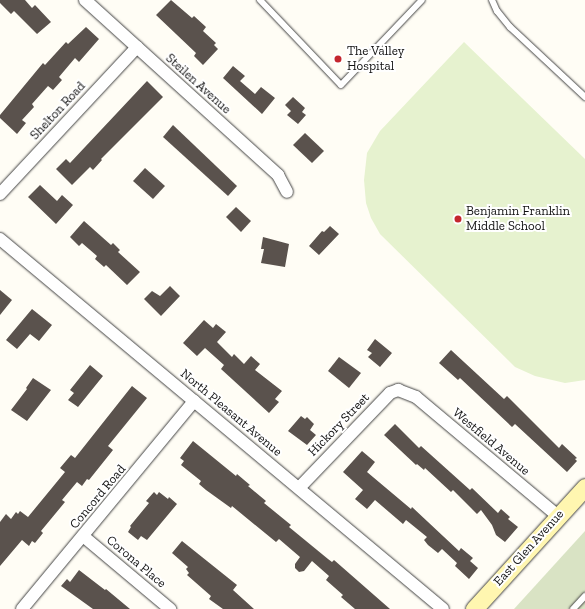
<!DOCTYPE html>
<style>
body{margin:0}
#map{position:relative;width:585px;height:609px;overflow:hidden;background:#fffdf5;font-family:"Zilla Slab",serif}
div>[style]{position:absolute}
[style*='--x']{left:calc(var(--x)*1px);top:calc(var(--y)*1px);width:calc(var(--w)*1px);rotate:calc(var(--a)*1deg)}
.cemetery>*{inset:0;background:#d9e3c4}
.pitch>*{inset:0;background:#e6f2cf}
.building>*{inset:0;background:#5a524d}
.roads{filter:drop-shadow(0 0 1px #444) drop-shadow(0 0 1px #444)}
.lane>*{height:6px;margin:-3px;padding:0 3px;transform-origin:3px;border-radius:3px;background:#fff}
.street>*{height:12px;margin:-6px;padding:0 6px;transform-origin:6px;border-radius:6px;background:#fff}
.secondary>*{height:17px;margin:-8.5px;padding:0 8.5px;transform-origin:8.5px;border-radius:8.5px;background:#fff6b0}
.dots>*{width:11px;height:11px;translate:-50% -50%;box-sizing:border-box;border:2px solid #fff;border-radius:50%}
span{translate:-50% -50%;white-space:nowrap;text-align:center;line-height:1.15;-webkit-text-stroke:4px #fff;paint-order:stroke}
.poi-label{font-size:13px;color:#111}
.left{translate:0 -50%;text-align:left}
.street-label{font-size:13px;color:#111}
</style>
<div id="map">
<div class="cemetery">
<div style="clip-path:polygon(585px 531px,585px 609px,514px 609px)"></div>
</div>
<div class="pitch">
<div style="clip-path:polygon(464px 42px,585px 159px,585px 380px,565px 383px,535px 376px,515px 367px,380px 234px,371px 218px,366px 203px,364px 180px,367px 153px,380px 131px)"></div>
</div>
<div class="building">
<div style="clip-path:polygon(0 0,25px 0,32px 8px,35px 5px,51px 22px,37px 34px,14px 11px,11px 14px,0 3px)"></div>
<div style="clip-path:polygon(171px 0,192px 18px,194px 16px,206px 27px,203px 31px,216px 43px,214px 45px,218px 49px,203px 65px,194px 56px,196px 53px,156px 15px)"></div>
<div style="clip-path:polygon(86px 27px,99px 39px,79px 62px,75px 58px,59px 77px,62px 80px,53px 90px,48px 86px,32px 104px,34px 107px,22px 120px,26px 123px,17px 134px,0 118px,0 115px,43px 63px,45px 65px,66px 42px,68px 44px)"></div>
<div style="clip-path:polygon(233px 66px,245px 76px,240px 81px,255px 94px,261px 87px,275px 98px,262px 114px,223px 78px)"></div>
<div style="clip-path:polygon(147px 81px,163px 97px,101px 159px,102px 160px,93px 170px,90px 167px,72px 185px,56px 169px,66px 159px,70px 163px)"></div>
<div style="clip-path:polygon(293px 97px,305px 108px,302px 112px,306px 115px,298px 124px,287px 115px,291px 111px,285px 105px)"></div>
<div style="clip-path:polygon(173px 125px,237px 186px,228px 196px,163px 137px)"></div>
<div style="clip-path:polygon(305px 133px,324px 151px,312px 163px,293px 145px)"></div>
<div style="clip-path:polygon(145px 168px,165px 186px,153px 199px,133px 181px)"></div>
<div style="clip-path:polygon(40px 185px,57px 201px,62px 195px,73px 205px,56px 224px,28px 197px)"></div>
<div style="clip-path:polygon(236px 207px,251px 221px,241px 232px,226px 217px)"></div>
<div style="clip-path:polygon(84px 221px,111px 245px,113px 243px,120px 250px,118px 252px,140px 272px,127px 285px,106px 265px,104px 267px,95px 259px,97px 256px,82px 243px,79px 246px,70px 237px)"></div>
<div style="clip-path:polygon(330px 226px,339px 234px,319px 255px,309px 246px,322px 231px,324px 232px)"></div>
<div style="clip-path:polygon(263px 237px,289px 244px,285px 267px,261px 263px,264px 249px,261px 249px)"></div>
<div style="clip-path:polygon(170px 286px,180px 296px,161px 316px,144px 299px,152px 291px,160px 296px)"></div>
<div style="clip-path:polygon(0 290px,12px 300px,0 315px)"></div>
<div style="clip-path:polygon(32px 309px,52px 325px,39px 341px,30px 334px,17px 349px,6px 340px)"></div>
<div style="clip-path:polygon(204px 320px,213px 328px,216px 324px,226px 332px,217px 342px,232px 357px,234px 354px,244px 364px,251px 356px,260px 364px,255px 370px,282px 391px,275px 399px,279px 402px,269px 413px,221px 369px,224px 365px,205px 348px,197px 356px,183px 343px)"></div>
<div style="clip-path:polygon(375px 339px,392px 353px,380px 367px,368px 357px,372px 353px,367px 350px)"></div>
<div style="clip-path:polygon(451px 350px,504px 399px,507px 396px,559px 448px,562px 444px,577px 458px,575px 459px,577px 461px,567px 472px,515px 424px,512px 427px,460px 378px,458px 380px,439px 363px)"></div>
<div style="clip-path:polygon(339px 357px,361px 373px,349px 388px,328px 371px)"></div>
<div style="clip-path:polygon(90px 365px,103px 376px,78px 407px,68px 400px,74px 393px,70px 390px)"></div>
<div style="clip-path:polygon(33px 378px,51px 390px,27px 421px,11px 410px,27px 389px,26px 388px)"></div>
<div style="clip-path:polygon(132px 386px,147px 398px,108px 446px,113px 450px,89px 480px,87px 479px,82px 486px,77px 482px,62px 500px,65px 502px,41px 531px,43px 533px,35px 543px,32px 541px,29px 546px,22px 540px,0 566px,0 522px,6px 514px,11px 519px,16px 512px,18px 514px,20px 511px,28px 517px,65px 472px,60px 468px,71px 455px,75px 458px)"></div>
<div style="clip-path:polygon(301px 416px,305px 419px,307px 417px,314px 424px,310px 430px,316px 435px,307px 445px,288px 431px)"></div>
<div style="clip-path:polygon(395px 424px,419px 448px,421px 446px,470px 490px,472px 488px,498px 513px,501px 509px,510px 517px,508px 519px,518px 527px,505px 542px,496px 535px,492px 525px,481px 510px,477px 514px,453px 490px,451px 492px,425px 468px,424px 470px,417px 464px,416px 465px,384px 435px)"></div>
<div style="clip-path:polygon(193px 441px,236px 476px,237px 474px,250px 485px,248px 486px,266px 501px,264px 503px,291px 525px,289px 527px,328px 559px,332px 562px,334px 560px,390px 609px,355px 609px,341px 597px,343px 595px,326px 580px,329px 576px,312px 561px,304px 571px,299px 572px,295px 568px,295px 564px,300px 557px,279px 539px,276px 542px,232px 506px,231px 508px,206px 490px,199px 484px,201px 481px,181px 465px,184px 461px,180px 458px)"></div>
<div style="clip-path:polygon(362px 451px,375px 462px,367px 472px,411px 509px,412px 507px,459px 551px,461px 548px,473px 558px,470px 561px,478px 568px,469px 579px,455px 566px,457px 563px,442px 549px,438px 553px,428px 545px,424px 540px,427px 537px,411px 524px,406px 520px,403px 524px,375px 500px,367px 509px,355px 499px,363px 490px,343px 472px)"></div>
<div style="clip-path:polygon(154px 492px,157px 495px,159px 492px,168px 499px,169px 497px,177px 504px,147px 540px,141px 536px,138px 540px,128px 532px,131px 527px,130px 526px,149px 503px,146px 501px)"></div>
<div style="clip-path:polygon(182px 541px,237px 585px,233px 590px,254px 609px,223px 609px,209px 599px,211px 596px,187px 575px,189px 573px,186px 569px,188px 567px,172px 553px)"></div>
<div style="clip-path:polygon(79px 570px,105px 590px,106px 589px,130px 609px,93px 609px,61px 586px,67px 579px,70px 582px)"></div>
</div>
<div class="roads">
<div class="lane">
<div style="--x:260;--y:0;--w:117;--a:46.4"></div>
<div style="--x:341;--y:85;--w:117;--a:-46.4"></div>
<div style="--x:492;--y:0;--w:12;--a:66"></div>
<div style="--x:497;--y:11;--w:21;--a:51"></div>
<div style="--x:510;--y:27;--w:103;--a:43"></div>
<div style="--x:573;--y:609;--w:18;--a:-47"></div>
</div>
<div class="street">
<div style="--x:85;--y:0;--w:261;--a:42.2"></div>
<div style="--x:278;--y:175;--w:19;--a:62"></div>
<div style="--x:0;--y:194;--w:201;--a:-47"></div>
<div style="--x:0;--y:239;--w:577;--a:39.87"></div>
<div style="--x:299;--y:488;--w:132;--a:-46.2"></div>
<div style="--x:390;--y:393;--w:9;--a:-21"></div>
<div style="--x:398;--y:390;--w:19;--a:21"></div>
<div style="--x:416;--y:397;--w:185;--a:40"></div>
<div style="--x:83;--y:536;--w:114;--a:40"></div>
<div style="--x:22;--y:609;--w:270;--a:-50.4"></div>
</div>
<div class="secondary">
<div style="--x:474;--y:609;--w:165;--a:-47.7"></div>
</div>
</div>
<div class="dots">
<div style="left:338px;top:59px;background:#c4262e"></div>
<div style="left:458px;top:219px;background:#c4262e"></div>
</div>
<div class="poi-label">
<span class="left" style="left:347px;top:59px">The Valley<br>Hospital</span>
<span class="left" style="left:466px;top:219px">Benjamin Franklin<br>Middle School</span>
</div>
<div class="street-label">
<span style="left:198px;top:84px;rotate:42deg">Steilen Avenue</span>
<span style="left:58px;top:111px;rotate:-47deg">Shelton Road</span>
<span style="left:231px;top:413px;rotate:40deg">North Pleasant Avenue</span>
<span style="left:339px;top:425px;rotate:-46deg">Hickory Street</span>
<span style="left:491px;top:442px;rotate:40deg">Westfield Avenue</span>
<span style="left:98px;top:497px;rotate:-50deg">Concord Road</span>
<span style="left:529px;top:548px;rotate:-48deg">East Glen Avenue</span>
<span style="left:136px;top:562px;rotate:40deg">Corona Place</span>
</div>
</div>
